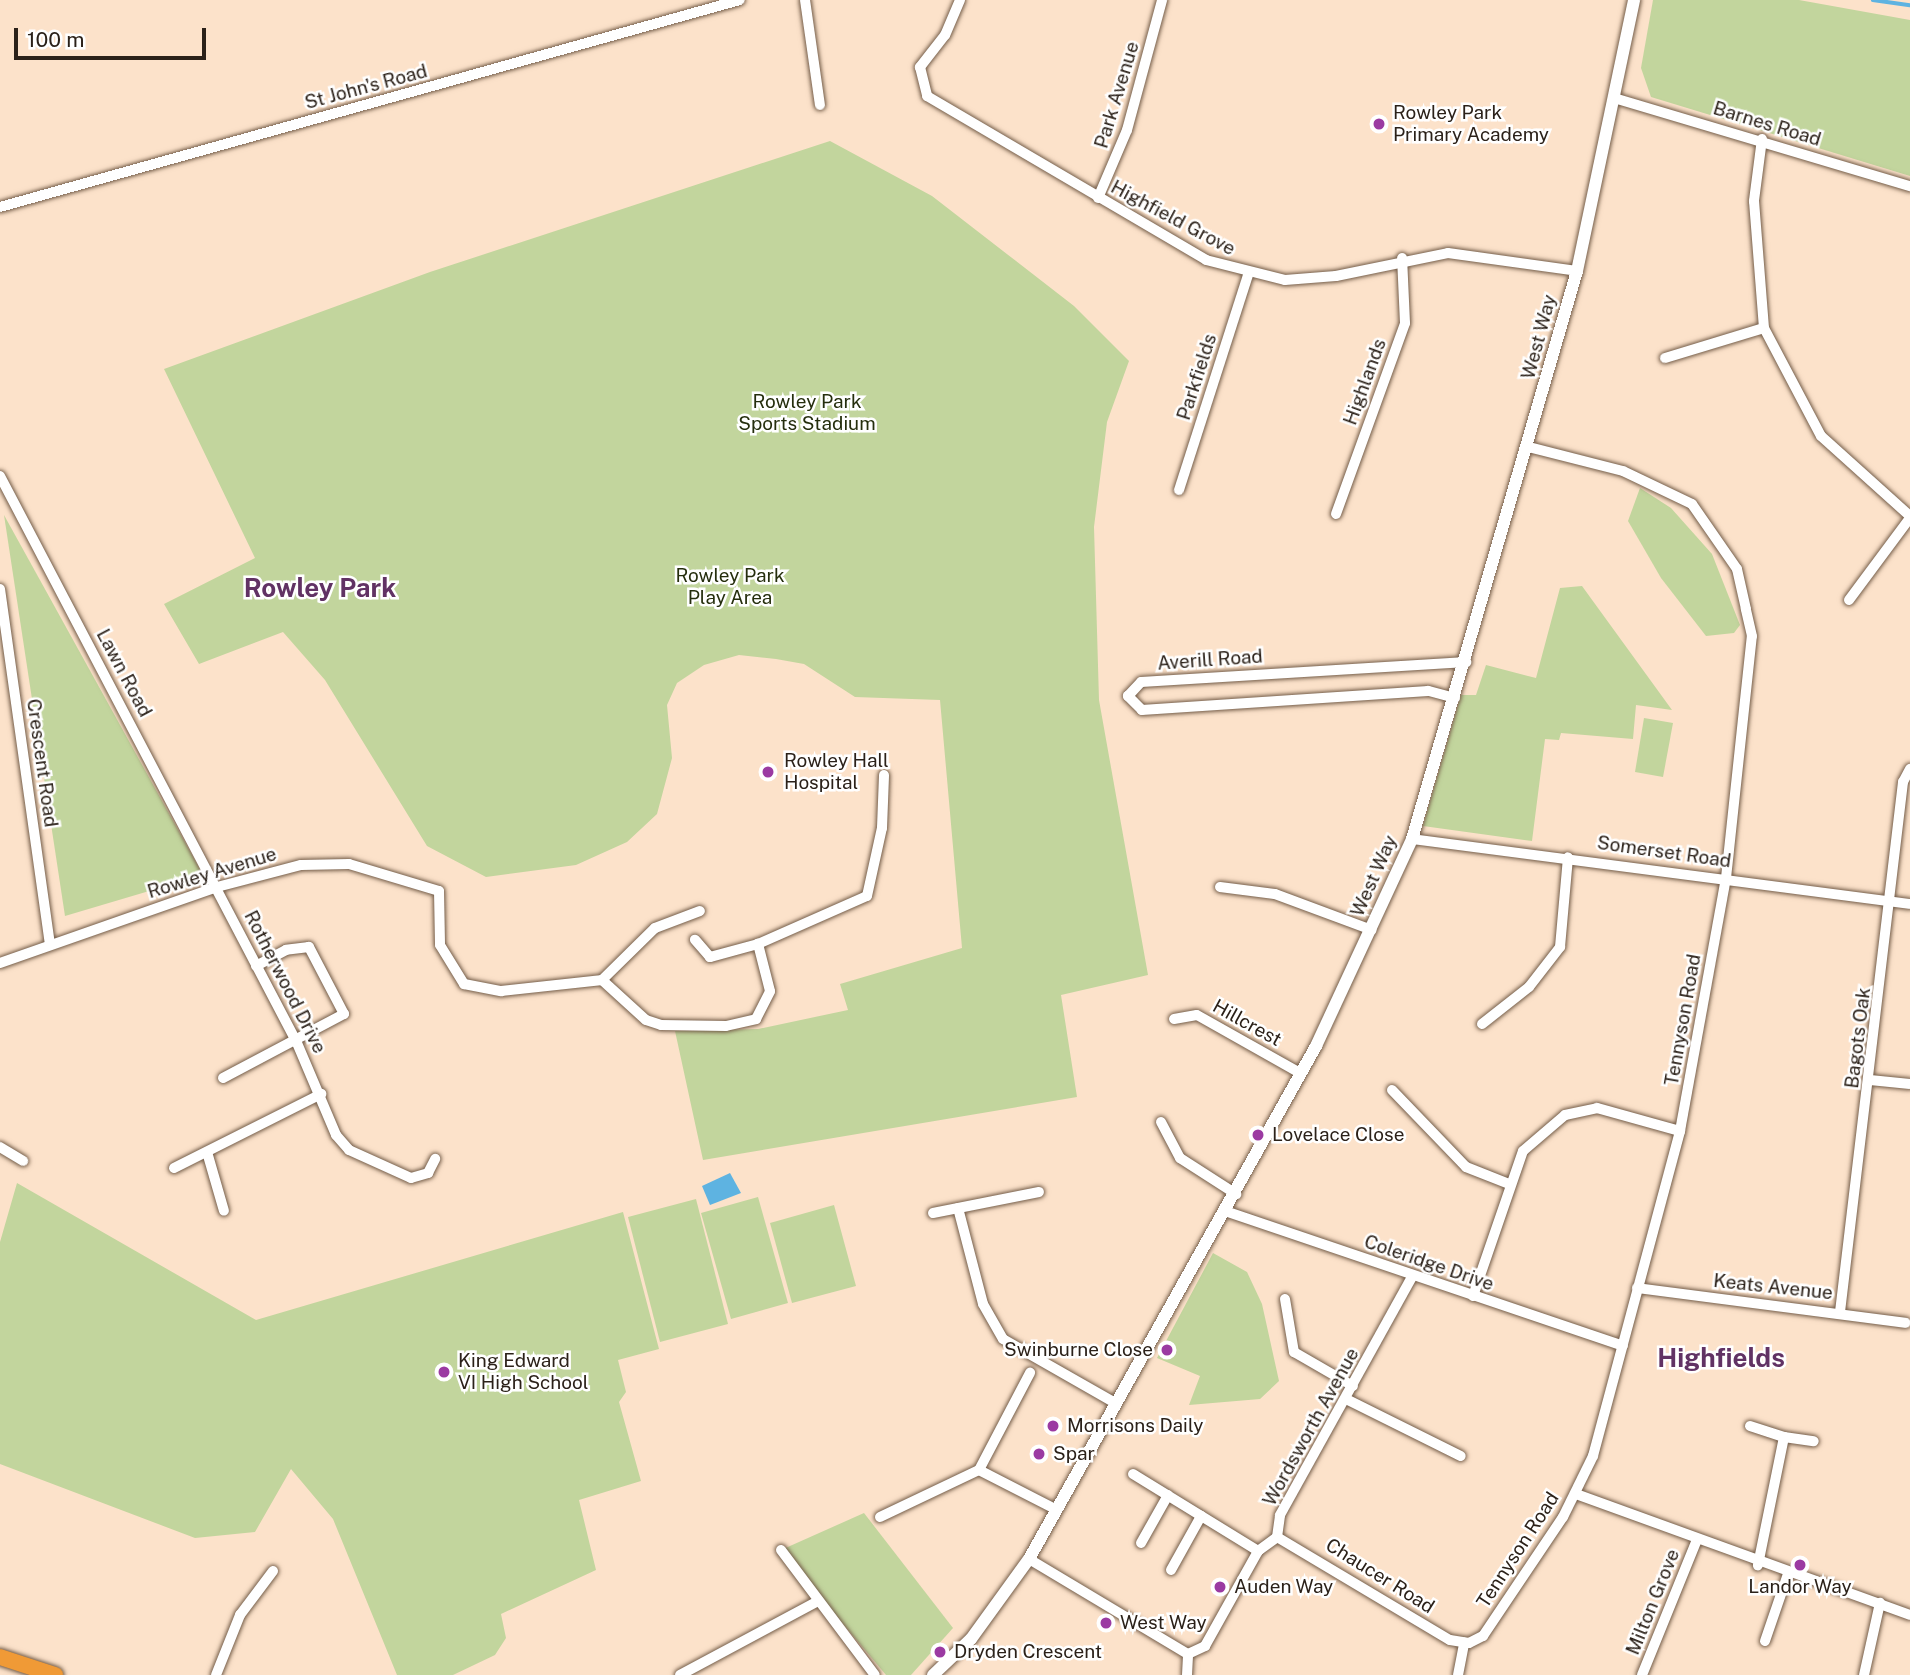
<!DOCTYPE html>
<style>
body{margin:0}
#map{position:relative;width:1910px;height:1675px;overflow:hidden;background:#fce2ca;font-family:"Public Sans",sans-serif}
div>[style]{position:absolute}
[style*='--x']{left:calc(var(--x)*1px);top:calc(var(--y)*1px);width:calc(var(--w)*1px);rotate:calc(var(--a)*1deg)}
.green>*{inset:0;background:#c2d59d}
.water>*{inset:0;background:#5eb3e1}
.stream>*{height:3.5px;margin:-1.75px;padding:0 1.75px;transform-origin:1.75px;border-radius:1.75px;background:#5eb3e1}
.roads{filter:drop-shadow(0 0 2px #745d49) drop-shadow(0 0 2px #745d49)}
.minor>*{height:10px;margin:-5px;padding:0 5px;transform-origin:5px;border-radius:5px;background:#fff}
.tertiary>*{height:12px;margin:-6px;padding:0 6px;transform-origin:6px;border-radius:6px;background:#fff}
.trunk>*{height:16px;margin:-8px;padding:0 8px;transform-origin:8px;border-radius:8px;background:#f09a36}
.dots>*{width:19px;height:19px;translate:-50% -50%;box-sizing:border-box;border:4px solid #fff;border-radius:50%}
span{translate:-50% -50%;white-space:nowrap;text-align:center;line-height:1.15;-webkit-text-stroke:5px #fff;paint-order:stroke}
.street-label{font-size:19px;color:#2b2119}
.poi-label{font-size:19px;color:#2b2119}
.left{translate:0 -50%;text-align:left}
.right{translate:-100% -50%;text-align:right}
.park-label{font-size:19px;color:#252e0d}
.district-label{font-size:26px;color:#613264;font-weight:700}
.scale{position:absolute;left:14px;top:28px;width:192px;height:32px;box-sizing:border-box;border:4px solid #2b2119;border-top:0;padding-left:9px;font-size:21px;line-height:24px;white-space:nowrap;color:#2b2119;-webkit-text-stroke:5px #fff;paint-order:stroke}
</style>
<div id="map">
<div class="green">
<div style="clip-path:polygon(1653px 0,1799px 0,1910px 20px,1910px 176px,1651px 97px,1641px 68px)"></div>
<div style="clip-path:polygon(830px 141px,932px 196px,1074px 306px,1129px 361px,1107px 422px,1094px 527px,1099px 700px,1148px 975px,1061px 995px,1077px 1097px,703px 1160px,675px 1031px,758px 1029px,848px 1010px,840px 984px,962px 948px,940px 700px,855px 697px,804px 664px,776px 659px,739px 655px,704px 665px,677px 683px,667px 705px,672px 758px,657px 814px,627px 842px,576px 865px,486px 877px,427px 846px,325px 680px,283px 632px,199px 664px,164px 604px,255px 558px,164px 369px,430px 272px)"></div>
<div style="clip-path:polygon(1640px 488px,1671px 508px,1712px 554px,1740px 625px,1734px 633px,1706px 636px,1661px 578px,1628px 521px)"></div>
<div style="clip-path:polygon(4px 515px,203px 875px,65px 916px)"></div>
<div style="clip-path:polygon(1582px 586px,1672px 710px,1636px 705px,1633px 739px,1561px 733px,1559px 740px,1545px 739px,1532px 841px,1423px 826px,1461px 695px,1476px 695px,1486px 665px,1536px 678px,1560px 588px)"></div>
<div style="clip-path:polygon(1644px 718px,1673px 723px,1663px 777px,1635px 772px)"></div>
<div style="clip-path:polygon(17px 1183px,256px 1320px,623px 1212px,659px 1349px,618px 1360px,626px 1392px,619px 1402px,641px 1481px,579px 1500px,596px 1570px,501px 1614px,506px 1638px,495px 1655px,453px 1675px,397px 1675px,333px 1519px,291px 1469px,255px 1532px,195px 1538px,0 1464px,0 1242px)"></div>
<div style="clip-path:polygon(758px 1197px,788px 1303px,731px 1319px,701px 1213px)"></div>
<div style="clip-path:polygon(696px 1199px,728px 1324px,660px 1342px,628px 1217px)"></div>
<div style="clip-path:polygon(834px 1205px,856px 1286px,792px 1303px,770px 1223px)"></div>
<div style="clip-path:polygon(1213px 1253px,1247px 1272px,1262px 1304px,1279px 1381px,1260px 1399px,1189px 1405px,1200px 1376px,1157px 1358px)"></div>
<div style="clip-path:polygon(864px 1513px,953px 1628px,911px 1675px,886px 1675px,781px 1550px)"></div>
</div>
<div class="water">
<div style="clip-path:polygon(730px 1173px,741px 1193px,710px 1205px,702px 1186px)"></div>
</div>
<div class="stream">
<div style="--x:1873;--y:0;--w:37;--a:8"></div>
</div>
<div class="roads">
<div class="minor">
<div style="--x:805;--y:0;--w:106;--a:81.9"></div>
<div style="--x:960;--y:0;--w:38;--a:113"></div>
<div style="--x:945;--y:35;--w:41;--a:128"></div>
<div style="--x:920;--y:67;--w:30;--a:76"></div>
<div style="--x:927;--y:96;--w:324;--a:30.4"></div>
<div style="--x:1206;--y:260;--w:81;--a:14.2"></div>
<div style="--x:1285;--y:280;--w:51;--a:-4.5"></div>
<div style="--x:1336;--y:276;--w:114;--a:-11.6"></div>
<div style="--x:1448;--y:253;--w:130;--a:7.9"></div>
<div style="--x:1614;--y:98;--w:309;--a:16.6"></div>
<div style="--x:1762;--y:139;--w:63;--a:97.4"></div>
<div style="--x:1754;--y:201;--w:127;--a:85.5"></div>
<div style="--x:1764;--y:328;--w:122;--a:62.2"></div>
<div style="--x:1821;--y:436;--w:120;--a:42"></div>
<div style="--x:1098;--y:198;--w:74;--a:-66.9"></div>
<div style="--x:1127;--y:130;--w:135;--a:-74.9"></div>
<div style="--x:0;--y:207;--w:768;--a:-15.63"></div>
<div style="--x:1665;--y:358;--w:103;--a:-16.9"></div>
<div style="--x:0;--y:476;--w:640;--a:62.35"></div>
<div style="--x:297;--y:1043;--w:100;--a:67"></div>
<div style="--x:336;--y:1135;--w:20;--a:49"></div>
<div style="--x:349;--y:1150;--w:68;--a:24.3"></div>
<div style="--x:411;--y:1178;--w:18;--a:-16"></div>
<div style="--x:428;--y:1173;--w:16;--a:-63"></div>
<div style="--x:1179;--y:490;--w:226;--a:-72.2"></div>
<div style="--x:1336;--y:514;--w:203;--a:-70.1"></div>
<div style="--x:1405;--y:323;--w:65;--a:-92.6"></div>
<div style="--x:0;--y:589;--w:358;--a:82"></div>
<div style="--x:1849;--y:600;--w:102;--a:-53.4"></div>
<div style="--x:1455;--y:698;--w:28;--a:-165"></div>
<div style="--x:1428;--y:691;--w:287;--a:176.2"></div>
<div style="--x:1142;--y:710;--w:20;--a:-135"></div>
<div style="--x:1128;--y:696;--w:19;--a:-47"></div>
<div style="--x:1141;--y:682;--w:326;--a:-3.5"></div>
<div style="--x:1412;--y:839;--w:502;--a:7.44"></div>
<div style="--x:1220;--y:887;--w:55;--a:7.3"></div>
<div style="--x:1275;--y:894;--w:103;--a:20.4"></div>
<div style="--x:758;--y:944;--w:119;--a:-23.8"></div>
<div style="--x:867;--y:896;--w:70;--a:-77.6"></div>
<div style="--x:882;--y:828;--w:53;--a:-87.8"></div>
<div style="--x:0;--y:963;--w:230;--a:-19.3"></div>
<div style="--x:217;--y:887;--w:87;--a:-14.7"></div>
<div style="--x:301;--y:865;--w:48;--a:-1.2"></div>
<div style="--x:349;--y:864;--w:94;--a:16.7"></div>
<div style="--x:439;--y:891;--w:54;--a:88.9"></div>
<div style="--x:440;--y:945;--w:46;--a:58.4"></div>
<div style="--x:464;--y:984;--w:38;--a:11"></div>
<div style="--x:501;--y:991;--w:102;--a:-6.2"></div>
<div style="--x:602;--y:980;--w:59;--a:42.3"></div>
<div style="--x:646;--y:1020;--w:16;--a:18"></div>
<div style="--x:661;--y:1025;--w:65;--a:0.9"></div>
<div style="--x:726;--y:1026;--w:31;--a:-13"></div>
<div style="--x:756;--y:1019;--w:31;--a:-63"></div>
<div style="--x:770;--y:991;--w:49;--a:-104.3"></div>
<div style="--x:758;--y:944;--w:50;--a:164.8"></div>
<div style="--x:710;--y:957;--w:23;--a:-131"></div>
<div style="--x:602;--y:980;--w:74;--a:-44.5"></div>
<div style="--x:655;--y:928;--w:48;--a:-20.7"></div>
<div style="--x:1174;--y:1019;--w:23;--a:-10"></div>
<div style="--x:1197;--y:1015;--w:118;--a:29.4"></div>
<div style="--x:1482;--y:1024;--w:60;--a:-38.2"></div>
<div style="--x:1529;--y:987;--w:51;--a:-52.2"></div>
<div style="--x:1560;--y:947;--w:90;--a:-84.9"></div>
<div style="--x:223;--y:1078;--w:137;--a:-27.9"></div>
<div style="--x:344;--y:1014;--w:76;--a:-117.6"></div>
<div style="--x:309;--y:947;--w:23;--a:173"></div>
<div style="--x:286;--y:950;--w:34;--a:152"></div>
<div style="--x:1870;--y:1080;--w:40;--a:5.7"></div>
<div style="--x:1392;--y:1090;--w:107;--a:46.1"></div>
<div style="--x:1466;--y:1167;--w:46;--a:21.6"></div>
<div style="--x:1161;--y:1122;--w:41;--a:62.2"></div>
<div style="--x:1180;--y:1158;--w:67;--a:32.7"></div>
<div style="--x:0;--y:1147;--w:27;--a:31"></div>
<div style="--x:207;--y:1152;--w:61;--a:73.9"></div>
<div style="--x:174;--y:1168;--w:165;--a:-26.7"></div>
<div style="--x:958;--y:1208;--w:99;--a:75.4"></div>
<div style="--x:983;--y:1304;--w:40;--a:60.3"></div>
<div style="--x:1003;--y:1339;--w:129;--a:29.7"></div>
<div style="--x:1225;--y:1211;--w:420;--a:18.7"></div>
<div style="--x:933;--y:1213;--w:108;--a:-11.2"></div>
<div style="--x:1637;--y:1288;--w:271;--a:7.4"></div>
<div style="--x:1473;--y:1296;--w:153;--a:-71"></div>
<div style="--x:1523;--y:1151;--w:55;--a:-40.6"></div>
<div style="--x:1565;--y:1115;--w:33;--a:-12"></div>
<div style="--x:1597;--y:1108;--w:86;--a:15.5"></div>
<div style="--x:1285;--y:1299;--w:54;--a:80.4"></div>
<div style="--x:1294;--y:1352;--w:68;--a:30"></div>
<div style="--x:1840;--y:1312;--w:534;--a:-83.22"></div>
<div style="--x:1903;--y:782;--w:15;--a:-62"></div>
<div style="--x:1346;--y:1399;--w:128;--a:26.4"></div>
<div style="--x:1750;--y:1426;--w:36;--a:18"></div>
<div style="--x:1784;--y:1437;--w:131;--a:101.5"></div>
<div style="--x:1784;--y:1437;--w:30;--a:8"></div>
<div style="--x:979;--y:1470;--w:110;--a:-62.3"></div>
<div style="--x:1133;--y:1474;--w:147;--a:31.6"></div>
<div style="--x:1576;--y:1494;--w:355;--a:19.9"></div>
<div style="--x:880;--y:1517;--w:110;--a:-25.4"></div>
<div style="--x:979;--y:1470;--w:88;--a:27.1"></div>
<div style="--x:1277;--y:1537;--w:201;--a:30.8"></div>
<div style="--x:1450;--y:1640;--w:19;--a:9"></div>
<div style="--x:1469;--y:1643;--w:16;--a:-27"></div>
<div style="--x:1483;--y:1636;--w:143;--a:-56.1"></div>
<div style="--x:1563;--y:1517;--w:68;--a:-63.8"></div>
<div style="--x:1593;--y:1456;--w:336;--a:-75"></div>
<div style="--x:1680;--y:1131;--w:257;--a:-79.7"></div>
<div style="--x:1726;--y:878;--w:243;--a:-83.9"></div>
<div style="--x:1752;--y:636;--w:28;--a:-103"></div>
<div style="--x:1746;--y:609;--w:41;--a:-102.7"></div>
<div style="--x:1737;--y:569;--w:79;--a:-124.7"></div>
<div style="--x:1692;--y:504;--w:76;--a:-154.4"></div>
<div style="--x:1623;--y:471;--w:97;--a:-165.7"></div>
<div style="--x:1277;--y:1537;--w:22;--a:-82"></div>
<div style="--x:1280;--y:1515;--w:274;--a:-61"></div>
<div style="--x:1141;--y:1543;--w:55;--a:-60.6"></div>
<div style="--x:781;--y:1550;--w:156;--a:53.1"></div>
<div style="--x:1029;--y:1559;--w:185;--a:30.9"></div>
<div style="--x:1188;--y:1654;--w:19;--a:-25"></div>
<div style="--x:1205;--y:1646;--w:109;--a:-60.8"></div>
<div style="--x:1258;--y:1551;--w:24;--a:-36"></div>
<div style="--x:1171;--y:1570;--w:62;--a:-60.9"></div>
<div style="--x:1765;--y:1641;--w:71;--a:-71.1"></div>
<div style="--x:216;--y:1675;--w:65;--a:-68.2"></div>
<div style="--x:240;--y:1615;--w:55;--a:-53.1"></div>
<div style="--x:680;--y:1675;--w:157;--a:-28.2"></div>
<div style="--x:1187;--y:1675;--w:21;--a:-87"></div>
<div style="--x:1458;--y:1675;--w:33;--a:-79"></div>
<div style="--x:1642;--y:1675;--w:144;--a:-67.9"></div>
<div style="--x:1864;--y:1675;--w:74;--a:-77.5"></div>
</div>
<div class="tertiary">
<div style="--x:933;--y:1675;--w:52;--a:-43.5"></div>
<div style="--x:971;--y:1639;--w:99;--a:-54.1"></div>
<div style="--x:1029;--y:1559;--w:588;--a:-60.77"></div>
<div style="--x:1316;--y:1046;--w:228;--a:-65.1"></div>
<div style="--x:1412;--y:839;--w:591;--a:-73.8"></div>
<div style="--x:1577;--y:271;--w:277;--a:-78.1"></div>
</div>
<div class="trunk">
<div style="--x:0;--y:1657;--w:58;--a:18.1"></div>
</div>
</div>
<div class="dots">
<div style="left:1379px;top:124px;background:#9b3aa2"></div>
<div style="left:768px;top:772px;background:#9b3aa2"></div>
<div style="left:1258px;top:1135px;background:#9b3aa2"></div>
<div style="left:1167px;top:1350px;background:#9b3aa2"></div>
<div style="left:444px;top:1372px;background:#9b3aa2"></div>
<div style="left:1053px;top:1426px;background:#9b3aa2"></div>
<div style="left:1039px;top:1454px;background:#9b3aa2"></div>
<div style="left:1800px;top:1565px;background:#9b3aa2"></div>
<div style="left:1220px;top:1587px;background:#9b3aa2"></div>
<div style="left:1106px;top:1623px;background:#9b3aa2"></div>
<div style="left:940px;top:1652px;background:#9b3aa2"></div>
</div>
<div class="street-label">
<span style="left:366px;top:87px;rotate:-15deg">St John's Road</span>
<span style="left:1117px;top:95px;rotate:-73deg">Park Avenue</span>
<span style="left:1767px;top:124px;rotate:17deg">Barnes Road</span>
<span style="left:1173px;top:218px;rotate:28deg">Highfield Grove</span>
<span style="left:1539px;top:337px;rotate:-75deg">West Way</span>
<span style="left:1197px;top:377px;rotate:-72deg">Parkfields</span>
<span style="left:1365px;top:382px;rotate:-70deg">Highlands</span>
<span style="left:1210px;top:660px;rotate:-4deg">Averill Road</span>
<span style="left:124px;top:673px;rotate:62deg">Lawn Road</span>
<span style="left:42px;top:763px;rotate:82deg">Crescent Road</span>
<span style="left:1664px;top:852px;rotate:8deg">Somerset Road</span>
<span style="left:212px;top:873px;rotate:-17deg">Rowley Avenue</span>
<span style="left:1374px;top:876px;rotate:-66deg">West Way</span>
<span style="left:285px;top:982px;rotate:63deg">Rotherwood Drive</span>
<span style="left:1683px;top:1020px;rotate:-80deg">Tennyson Road</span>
<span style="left:1247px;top:1023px;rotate:29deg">Hillcrest</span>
<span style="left:1858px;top:1038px;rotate:-83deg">Bagots Oak</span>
<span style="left:1429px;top:1263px;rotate:19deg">Coleridge Drive</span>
<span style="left:1773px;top:1287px;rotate:6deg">Keats Avenue</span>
<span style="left:1311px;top:1427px;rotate:-61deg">Wordsworth Avenue</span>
<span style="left:1518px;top:1550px;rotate:-57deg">Tennyson Road</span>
<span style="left:1380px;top:1576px;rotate:32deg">Chaucer Road</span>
<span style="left:1653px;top:1602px;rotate:-68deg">Milton Grove</span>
</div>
<div class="poi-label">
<span class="left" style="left:1393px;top:124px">Rowley Park<br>Primary Academy</span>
<span class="left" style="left:784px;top:772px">Rowley Hall<br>Hospital</span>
<span class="left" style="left:1272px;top:1135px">Lovelace Close</span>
<span class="right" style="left:1153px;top:1350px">Swinburne Close</span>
<span class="left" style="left:458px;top:1372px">King Edward<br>VI High School</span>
<span class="left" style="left:1067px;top:1426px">Morrisons Daily</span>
<span class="left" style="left:1053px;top:1454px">Spar</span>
<span class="left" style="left:1234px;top:1587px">Auden Way</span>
<span style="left:1800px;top:1587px">Landor Way</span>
<span class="left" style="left:1120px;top:1623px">West Way</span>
<span class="left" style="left:954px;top:1652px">Dryden Crescent</span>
</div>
<div class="park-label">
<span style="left:807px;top:413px">Rowley Park<br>Sports Stadium</span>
<span style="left:730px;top:587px">Rowley Park<br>Play Area</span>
</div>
<div class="district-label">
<span style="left:320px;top:588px">Rowley Park</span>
<span style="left:1721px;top:1358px">Highfields</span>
</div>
<div class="scale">100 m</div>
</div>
